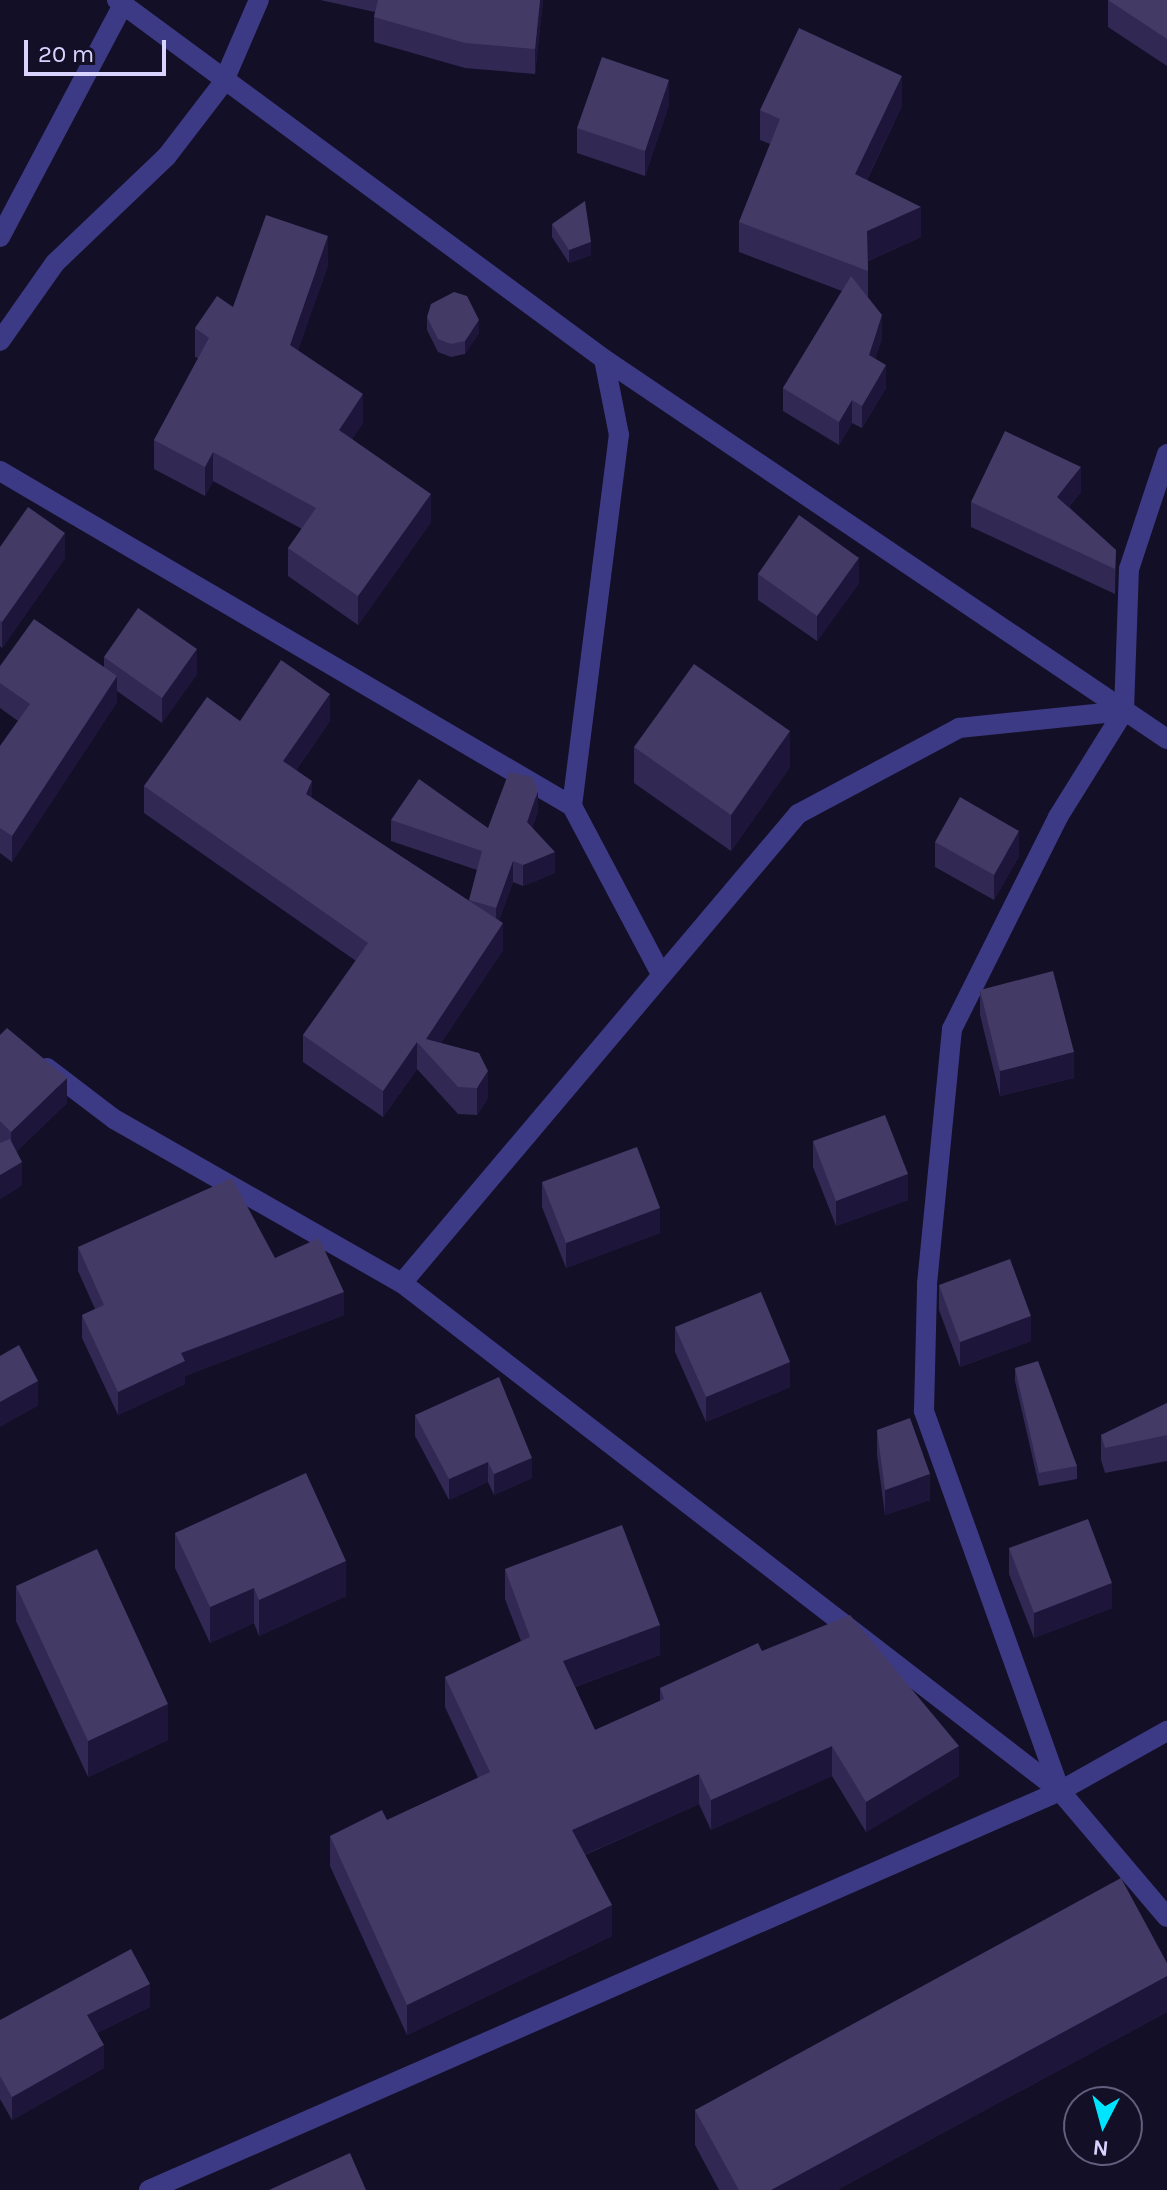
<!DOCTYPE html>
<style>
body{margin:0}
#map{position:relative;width:1167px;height:2190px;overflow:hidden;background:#130f26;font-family:Karla,sans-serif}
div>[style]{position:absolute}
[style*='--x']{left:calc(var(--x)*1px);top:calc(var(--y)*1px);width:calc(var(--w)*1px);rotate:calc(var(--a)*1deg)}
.street>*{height:20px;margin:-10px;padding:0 10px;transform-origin:10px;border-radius:10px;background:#3d3a85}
.wall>*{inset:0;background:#312854}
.shaded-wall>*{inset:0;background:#1d163a}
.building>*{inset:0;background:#433a66}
span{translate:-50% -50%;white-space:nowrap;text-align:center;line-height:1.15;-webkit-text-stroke:6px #130f26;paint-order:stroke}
.north{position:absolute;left:1063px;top:2086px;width:80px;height:80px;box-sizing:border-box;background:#130f26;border:2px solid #625e7d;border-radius:50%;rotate:186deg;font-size:22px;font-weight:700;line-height:32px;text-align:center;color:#d9d4ff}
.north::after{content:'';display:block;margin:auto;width:28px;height:36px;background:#00e5ff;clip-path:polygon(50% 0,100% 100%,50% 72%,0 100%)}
.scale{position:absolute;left:24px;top:40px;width:142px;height:36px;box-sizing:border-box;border:4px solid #d9d4ff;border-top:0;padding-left:10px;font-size:24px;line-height:28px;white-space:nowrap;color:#d9d4ff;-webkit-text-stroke:6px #130f26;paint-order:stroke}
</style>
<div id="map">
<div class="street">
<div style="--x:117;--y:0;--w:605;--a:36.4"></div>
<div style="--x:604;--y:359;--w:679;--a:34.02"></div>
<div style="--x:0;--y:237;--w:263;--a:-62.1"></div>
<div style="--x:0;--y:341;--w:95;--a:-54.8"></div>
<div style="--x:55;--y:263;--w:155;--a:-43.7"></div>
<div style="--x:167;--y:156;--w:92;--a:-52.5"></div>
<div style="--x:223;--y:83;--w:90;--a:-66.6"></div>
<div style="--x:0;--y:471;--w:663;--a:30.36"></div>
<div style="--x:572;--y:806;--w:188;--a:62.1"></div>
<div style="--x:572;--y:806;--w:374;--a:-82.8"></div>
<div style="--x:619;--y:435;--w:77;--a:-101.2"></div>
<div style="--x:47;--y:1068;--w:84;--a:37.3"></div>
<div style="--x:114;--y:1119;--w:331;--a:29.7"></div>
<div style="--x:402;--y:1283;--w:831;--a:37.67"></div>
<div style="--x:1060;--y:1791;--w:165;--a:49.7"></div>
<div style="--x:402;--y:1283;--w:614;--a:-49.82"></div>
<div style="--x:798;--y:814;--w:183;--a:-28.1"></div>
<div style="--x:959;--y:728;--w:166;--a:-5.9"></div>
<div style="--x:1060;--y:1791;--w:404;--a:-109.7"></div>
<div style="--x:924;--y:1411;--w:127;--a:-88.6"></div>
<div style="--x:927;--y:1284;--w:256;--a:-84.4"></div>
<div style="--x:952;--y:1029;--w:237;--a:-63.4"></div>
<div style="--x:1058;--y:817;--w:125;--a:-58.1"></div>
<div style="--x:1124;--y:711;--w:142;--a:-88"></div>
<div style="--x:1129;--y:569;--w:121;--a:-71.7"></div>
<div style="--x:149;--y:2190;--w:995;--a:-23.65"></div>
<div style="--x:1060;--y:1791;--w:123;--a:-29.3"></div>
</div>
<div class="wall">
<div style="clip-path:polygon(320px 0,543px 0,535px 74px,465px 68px,374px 42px,374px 17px,375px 12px)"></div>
<div style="clip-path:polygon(1108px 0,1167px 0,1167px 66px,1108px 27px)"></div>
<div style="clip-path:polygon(669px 105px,645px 176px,577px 153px,577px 128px)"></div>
<div style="clip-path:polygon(902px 106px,867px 180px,921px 237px,868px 261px,868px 298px,882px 338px,875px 359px,886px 388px,862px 428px,852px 423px,839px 445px,783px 411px,783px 388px,842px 291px,739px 252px,739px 222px,770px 144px,760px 140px,760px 110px)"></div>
<div style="clip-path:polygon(552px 224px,591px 255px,569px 263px,552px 237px)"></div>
<div style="clip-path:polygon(328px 265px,298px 350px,363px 423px,352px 439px,431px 522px,358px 625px,288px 576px,288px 548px,302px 529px,213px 481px,205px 496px,154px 469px,154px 440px,198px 358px,195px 357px,195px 328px,233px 307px)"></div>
<div style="clip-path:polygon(427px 317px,479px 333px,465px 354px,451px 357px,438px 352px,427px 330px)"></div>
<div style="clip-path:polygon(1081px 492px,1069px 507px,1116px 550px,1115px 594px,971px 527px,971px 502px)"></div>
<div style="clip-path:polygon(0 547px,65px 558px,2px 648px,0 646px)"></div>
<div style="clip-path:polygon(758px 574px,859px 583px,817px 641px,758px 600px)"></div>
<div style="clip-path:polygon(104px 657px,197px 674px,162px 723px,117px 691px,117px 702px,12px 862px,0 853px,0 746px,18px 721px,0 708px,0 666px,104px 667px)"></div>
<div style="clip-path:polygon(240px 721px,330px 721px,296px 770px,312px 798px,469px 901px,477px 870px,391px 841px,391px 820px,488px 828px,538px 812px,532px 828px,555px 873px,523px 886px,513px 882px,499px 920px,503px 950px,441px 1043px,488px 1098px,477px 1115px,458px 1114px,417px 1069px,383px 1117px,303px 1062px,303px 1035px,356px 961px,144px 813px,144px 786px)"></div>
<div style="clip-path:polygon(634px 747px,790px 767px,731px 851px,634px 783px)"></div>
<div style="clip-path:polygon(935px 842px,1019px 856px,994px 900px,935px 867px)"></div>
<div style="clip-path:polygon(980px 990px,1074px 1078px,1000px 1096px,980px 1015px)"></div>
<div style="clip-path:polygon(0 1035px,67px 1103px,17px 1151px,22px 1185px,0 1199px)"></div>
<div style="clip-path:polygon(813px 1141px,908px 1200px,836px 1226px,813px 1167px)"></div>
<div style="clip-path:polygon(542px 1182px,660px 1233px,566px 1268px,542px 1207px)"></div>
<div style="clip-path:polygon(78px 1247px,275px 1258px,344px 1315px,185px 1376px,185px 1384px,118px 1415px,82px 1338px,82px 1315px,95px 1309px,78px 1271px)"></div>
<div style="clip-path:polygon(939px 1285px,1031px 1341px,960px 1367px,939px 1310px)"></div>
<div style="clip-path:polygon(675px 1327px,790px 1387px,706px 1422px,675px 1352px)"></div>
<div style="clip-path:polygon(1015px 1368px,1077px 1466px,1077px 1479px,1039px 1486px,1015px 1381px)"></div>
<div style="clip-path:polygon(1167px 1403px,1167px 1461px,1105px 1473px,1101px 1460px,1101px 1435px)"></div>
<div style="clip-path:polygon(415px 1415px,532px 1478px,494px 1495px,488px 1482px,449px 1500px,415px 1436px)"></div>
<div style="clip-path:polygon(877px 1430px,930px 1500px,885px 1515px,877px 1455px)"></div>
<div style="clip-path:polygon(175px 1533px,346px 1596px,259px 1636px,254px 1623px,210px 1643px,175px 1568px)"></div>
<div style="clip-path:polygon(1009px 1548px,1112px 1608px,1034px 1638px,1009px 1574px)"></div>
<div style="clip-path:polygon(505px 1569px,660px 1655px,575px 1687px,595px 1730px,660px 1701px,660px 1688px,762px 1651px,959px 1776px,866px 1832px,832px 1776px,711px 1830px,699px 1804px,585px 1855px,612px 1936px,407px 2035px,330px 1866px,330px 1836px,387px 1820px,478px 1778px,445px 1707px,445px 1677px,521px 1641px,505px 1599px)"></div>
<div style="clip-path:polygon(16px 1586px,168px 1740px,88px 1777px,16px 1621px)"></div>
<div style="clip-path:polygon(1167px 1963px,1167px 2012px,837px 2190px,719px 2190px,695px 2145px,695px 2110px)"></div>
<div style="clip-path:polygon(150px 2007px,97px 2033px,104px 2068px,12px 2120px,0 2099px,0 2020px)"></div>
</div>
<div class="shaded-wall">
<div style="clip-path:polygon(540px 0,543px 0,535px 74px,535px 49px)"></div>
<div style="clip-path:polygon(902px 76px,902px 106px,855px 204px,855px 174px)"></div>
<div style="clip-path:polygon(669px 80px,669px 105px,645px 176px,645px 151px)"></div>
<div style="clip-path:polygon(921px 207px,921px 237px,867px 261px,867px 231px)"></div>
<div style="clip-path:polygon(328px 236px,328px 265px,290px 374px,290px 345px)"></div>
<div style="clip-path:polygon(591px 242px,591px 255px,569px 263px,569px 250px)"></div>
<div style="clip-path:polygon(882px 315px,882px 338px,869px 378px,869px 355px)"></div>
<div style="clip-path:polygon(479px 320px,479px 333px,465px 354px,465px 341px)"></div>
<div style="clip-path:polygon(886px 365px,886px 388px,862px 428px,862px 406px)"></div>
<div style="clip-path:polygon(363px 394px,363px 423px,339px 459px,339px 430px)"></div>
<div style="clip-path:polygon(852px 400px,852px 423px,839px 445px,839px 422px)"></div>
<div style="clip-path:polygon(213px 452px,213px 481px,205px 496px,205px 467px)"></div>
<div style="clip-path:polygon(1081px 467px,1081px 492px,1057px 522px,1057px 497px)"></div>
<div style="clip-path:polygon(431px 494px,431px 522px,358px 625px,358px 596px)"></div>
<div style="clip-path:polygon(65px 533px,65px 558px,2px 648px,2px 622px)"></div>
<div style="clip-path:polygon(859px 558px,859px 583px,817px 641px,817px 616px)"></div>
<div style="clip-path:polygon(197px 649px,197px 674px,162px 723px,162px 698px)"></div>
<div style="clip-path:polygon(117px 676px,117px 702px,12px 862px,12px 836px)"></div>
<div style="clip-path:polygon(330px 694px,330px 721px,283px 788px,283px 761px)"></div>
<div style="clip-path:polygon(790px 731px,790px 767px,731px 851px,731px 815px)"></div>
<div style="clip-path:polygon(312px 781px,312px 808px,306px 794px)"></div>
<div style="clip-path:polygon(538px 791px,538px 812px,527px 843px,527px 822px)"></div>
<div style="clip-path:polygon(1019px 831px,1019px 856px,994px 900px,994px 875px)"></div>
<div style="clip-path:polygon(555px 852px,555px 873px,523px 886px,523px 865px)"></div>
<div style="clip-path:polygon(513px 861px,513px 882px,496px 929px,496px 908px)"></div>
<div style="clip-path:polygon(503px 923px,503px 950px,431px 1058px,426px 1039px)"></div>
<div style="clip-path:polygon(417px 1042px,417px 1069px,383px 1117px,383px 1091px)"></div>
<div style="clip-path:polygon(1074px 1052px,1074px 1078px,1000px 1096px,1000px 1071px)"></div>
<div style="clip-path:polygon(488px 1071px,488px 1098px,477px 1115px,477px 1088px)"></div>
<div style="clip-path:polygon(67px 1078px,67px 1103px,11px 1157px,11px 1132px)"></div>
<div style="clip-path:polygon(22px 1162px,22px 1185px,0 1199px,0 1175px)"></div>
<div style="clip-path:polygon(908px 1174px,908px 1200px,836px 1226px,836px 1201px)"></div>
<div style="clip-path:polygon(660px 1208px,660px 1233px,566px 1268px,566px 1243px)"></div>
<div style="clip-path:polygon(344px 1292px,344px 1315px,185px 1376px,185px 1384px,118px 1415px,118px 1392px,181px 1353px)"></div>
<div style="clip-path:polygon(1031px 1316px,1031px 1341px,960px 1367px,960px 1342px)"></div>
<div style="clip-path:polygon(790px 1362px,790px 1387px,706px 1422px,706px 1397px)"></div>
<div style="clip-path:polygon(38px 1381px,38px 1406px,0 1427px,0 1402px)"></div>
<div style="clip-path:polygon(532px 1458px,532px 1478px,494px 1495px,494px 1474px)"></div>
<div style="clip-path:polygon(488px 1462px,488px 1482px,449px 1500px,449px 1479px)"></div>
<div style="clip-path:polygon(930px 1474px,930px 1500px,885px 1515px,885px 1490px)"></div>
<div style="clip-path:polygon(346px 1561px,346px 1596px,259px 1636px,259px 1600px)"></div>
<div style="clip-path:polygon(1112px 1583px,1112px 1608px,1034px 1638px,1034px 1613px)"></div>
<div style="clip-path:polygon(254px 1588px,254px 1623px,210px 1643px,210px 1607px)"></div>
<div style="clip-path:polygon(660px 1625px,660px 1655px,563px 1691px,563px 1661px)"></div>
<div style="clip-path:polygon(168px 1704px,168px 1740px,88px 1777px,88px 1741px)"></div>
<div style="clip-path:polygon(832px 1746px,832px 1776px,711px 1830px,711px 1800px)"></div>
<div style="clip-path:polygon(959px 1746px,959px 1776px,866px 1832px,866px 1802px)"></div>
<div style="clip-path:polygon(699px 1774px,699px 1804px,572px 1860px,572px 1830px)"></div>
<div style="clip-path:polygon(612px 1905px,612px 1936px,407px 2035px,407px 2005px)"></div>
<div style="clip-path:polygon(1167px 1976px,1167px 2012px,837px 2190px,771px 2190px)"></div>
<div style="clip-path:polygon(150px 1984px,150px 2007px,87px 2038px,87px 2015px)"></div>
<div style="clip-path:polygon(104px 2045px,104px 2068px,12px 2120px,12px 2097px)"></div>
</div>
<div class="building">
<div style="clip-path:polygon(378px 0,540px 0,535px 49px,465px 43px,374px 17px)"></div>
<div style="clip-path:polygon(1108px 0,1167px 0,1167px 39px)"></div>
<div style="clip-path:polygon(799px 28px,902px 76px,855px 174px,921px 207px,867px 231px,868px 271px,739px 222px,780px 119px,760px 110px)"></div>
<div style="clip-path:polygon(602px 57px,669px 80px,645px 151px,577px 128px)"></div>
<div style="clip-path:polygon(585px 201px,591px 242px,569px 250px,552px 224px)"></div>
<div style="clip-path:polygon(266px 215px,328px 236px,290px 345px,363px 394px,339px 430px,431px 494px,358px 596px,288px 548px,316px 508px,213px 452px,205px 467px,154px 440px,209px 338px,195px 328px,217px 296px,233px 307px)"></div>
<div style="clip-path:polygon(851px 276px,882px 315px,869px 355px,886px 365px,862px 406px,852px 400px,839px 422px,783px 388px)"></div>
<div style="clip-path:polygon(454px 292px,467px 296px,479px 320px,465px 341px,451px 344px,438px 339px,427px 317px,431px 304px)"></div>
<div style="clip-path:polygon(1005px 431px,1081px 467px,1057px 497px,1116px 550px,1115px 569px,971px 502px)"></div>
<div style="clip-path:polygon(28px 507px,65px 533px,2px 622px,0 621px,0 547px)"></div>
<div style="clip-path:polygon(799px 515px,859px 558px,817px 616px,758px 574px)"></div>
<div style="clip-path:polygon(138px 608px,197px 649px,162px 698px,104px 657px)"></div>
<div style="clip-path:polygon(34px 619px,117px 676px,12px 836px,0 828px,0 746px,30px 704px,0 683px,0 666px)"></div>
<div style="clip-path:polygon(281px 660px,330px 694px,283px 761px,312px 781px,306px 794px,503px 923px,426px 1039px,479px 1053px,488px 1071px,477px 1088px,458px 1087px,417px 1042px,383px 1091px,303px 1035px,368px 943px,144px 786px,207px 697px,240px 721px)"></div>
<div style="clip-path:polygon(694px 664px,790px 731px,731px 815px,634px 747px)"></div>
<div style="clip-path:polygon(509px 772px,532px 777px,538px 791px,527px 822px,555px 852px,523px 865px,513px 861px,496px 908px,469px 900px,482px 851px,391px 820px,419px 779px,488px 828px)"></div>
<div style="clip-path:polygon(960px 797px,1019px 831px,994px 875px,935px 842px)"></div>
<div style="clip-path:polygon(1053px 971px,1074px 1052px,1000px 1071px,980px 990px)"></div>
<div style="clip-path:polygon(7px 1028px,67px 1078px,11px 1132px,0 1121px,0 1035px)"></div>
<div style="clip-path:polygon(885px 1115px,908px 1174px,836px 1201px,813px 1141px)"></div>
<div style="clip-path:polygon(10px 1139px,22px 1162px,0 1175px,0 1143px)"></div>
<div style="clip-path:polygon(637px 1147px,660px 1208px,566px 1243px,542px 1182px)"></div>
<div style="clip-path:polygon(232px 1178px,275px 1258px,319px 1238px,344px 1292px,181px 1353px,185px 1361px,118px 1392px,82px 1315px,104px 1305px,78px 1247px)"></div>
<div style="clip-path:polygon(1010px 1259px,1031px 1316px,960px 1342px,939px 1285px)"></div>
<div style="clip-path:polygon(761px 1292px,790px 1362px,706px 1397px,675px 1327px)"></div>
<div style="clip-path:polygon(19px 1345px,38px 1381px,0 1402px,0 1356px)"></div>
<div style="clip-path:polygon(1038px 1361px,1077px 1466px,1039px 1473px,1015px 1368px)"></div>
<div style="clip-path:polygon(499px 1377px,532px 1458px,494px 1474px,488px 1462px,449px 1479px,415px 1415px)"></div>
<div style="clip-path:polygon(1167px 1403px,1167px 1435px,1105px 1448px,1101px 1435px)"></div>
<div style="clip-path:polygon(910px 1418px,930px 1474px,885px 1490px,877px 1430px)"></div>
<div style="clip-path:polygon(306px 1473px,346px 1561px,259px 1600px,254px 1588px,210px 1607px,175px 1533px)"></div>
<div style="clip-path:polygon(1088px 1519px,1112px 1583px,1034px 1613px,1009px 1548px)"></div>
<div style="clip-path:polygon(622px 1525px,660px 1625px,563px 1661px,595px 1730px,664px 1699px,660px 1688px,758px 1643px,762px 1651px,850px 1615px,959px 1746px,866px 1802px,832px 1746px,711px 1800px,699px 1774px,572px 1830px,612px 1905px,407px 2005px,330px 1836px,382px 1810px,387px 1820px,490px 1772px,445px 1677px,530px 1637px,505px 1569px)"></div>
<div style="clip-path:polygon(97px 1549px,168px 1704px,88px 1741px,16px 1586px)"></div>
<div style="clip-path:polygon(1121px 1878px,1167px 1963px,1167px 1976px,771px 2190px,739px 2190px,695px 2110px)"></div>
<div style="clip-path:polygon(131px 1949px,150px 1984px,87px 2015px,104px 2045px,12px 2097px,0 2076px,0 2020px)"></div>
<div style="clip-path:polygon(350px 2153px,366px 2190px,269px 2190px)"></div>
</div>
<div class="north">N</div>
<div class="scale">20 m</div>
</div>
